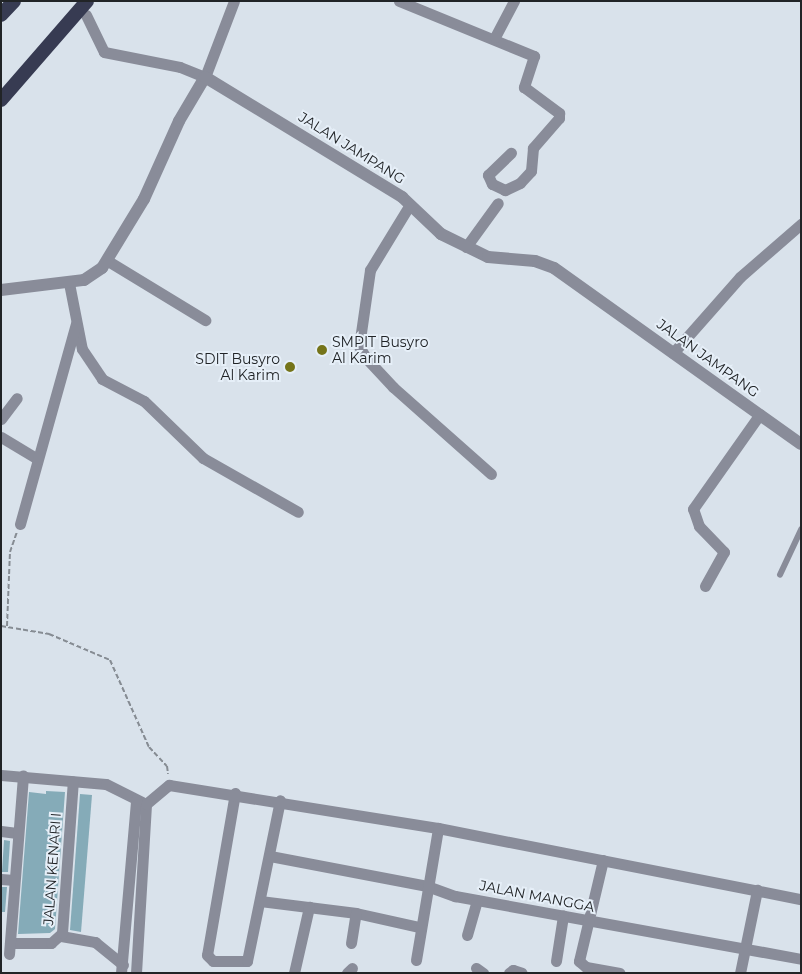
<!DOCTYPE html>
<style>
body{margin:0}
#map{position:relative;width:802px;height:974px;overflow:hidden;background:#d9e2eb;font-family:Montserrat,sans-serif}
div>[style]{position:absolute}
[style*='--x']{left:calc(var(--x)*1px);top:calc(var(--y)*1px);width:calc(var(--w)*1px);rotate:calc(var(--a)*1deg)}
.building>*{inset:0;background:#85abb8}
.path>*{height:2px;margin-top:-1px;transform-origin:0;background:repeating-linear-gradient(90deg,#868c93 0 5px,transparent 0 7.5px)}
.service>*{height:5.5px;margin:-2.75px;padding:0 2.75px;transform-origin:2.75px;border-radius:2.75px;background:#898c99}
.minor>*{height:11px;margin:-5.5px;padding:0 5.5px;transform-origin:5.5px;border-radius:5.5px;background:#898c99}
.tertiary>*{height:12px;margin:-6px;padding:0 6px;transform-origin:6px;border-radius:6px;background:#898c99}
.trunk>*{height:14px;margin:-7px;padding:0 7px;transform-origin:7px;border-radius:7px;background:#373b52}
.dots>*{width:14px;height:14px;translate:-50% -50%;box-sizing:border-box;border:2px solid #e6eff8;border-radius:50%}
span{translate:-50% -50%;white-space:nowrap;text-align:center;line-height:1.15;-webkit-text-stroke:4px #e6eff8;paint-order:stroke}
.street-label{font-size:14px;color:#212427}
.poi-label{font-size:14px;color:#212427}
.left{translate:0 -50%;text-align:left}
.right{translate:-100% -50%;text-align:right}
.frame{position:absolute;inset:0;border:2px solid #212427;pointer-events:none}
</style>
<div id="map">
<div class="building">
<div style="clip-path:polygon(46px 791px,65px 792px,55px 929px,50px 933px,18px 934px,29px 792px,46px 794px)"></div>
<div style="clip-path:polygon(80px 794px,92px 795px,81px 932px,70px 930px)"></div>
<div style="clip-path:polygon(4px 840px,10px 841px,8px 872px,2px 872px)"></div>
<div style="clip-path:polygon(1px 887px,7px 887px,5px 912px,1px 912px)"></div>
</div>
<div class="path">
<div style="--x:1;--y:626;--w:49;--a:9.5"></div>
<div style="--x:49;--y:634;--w:66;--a:23.1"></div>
<div style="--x:110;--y:660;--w:95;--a:65.9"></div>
<div style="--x:149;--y:747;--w:26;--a:47"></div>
<div style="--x:167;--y:766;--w:8;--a:83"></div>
<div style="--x:7;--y:626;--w:74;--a:-87.7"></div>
<div style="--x:10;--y:552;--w:21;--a:-71"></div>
</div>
<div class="service">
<div style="--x:780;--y:575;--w:50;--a:-65"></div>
</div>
<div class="minor">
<div style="--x:399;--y:1;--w:146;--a:22.2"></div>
<div style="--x:534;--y:56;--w:33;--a:108"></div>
<div style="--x:524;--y:87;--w:44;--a:36.6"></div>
<div style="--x:559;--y:113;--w:5;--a:90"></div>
<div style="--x:559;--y:118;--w:40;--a:131"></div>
<div style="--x:533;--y:148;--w:23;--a:95"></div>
<div style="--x:531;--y:171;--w:16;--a:133"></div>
<div style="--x:520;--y:183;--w:17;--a:155"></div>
<div style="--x:505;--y:190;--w:14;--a:-155"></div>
<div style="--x:492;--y:184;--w:10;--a:-114"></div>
<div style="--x:488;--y:175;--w:32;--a:-44"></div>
<div style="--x:86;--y:15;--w:41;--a:64.1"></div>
<div style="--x:104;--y:52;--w:77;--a:11.2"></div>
<div style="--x:180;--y:67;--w:27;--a:22"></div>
<div style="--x:205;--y:77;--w:81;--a:-69.1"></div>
<div style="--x:495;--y:37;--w:41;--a:-62.2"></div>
<div style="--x:409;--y:206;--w:75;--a:121.4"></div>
<div style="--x:370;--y:270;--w:77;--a:98.2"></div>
<div style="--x:359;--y:346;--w:14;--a:60"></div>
<div style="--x:366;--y:358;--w:40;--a:47"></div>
<div style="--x:393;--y:387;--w:131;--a:41.6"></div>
<div style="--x:466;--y:247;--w:54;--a:-54"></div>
<div style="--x:108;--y:261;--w:114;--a:31.3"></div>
<div style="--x:69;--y:283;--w:67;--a:78.9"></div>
<div style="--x:82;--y:349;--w:36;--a:56"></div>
<div style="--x:102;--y:379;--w:47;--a:27.6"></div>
<div style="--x:144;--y:401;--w:82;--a:44"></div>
<div style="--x:203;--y:458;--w:109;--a:29.6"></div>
<div style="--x:673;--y:353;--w:101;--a:-48.6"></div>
<div style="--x:740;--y:277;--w:81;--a:-41"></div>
<div style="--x:1;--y:419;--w:26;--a:-53"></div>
<div style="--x:1;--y:437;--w:41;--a:31"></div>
<div style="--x:20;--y:524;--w:208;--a:-74.4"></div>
<div style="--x:705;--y:586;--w:39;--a:-61"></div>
<div style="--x:724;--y:552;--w:36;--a:-134"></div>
<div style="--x:699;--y:526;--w:18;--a:-109"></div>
<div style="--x:693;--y:509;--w:116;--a:-54.8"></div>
<div style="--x:1;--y:775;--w:105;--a:4.9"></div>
<div style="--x:106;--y:784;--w:40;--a:26.6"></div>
<div style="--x:235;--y:793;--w:164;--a:99.8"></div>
<div style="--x:207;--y:955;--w:8;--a:45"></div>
<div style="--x:213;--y:961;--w:34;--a:0"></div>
<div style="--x:247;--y:961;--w:164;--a:-78.4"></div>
<div style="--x:1;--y:831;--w:16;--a:7"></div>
<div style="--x:270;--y:856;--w:160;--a:10.8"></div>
<div style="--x:427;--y:886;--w:30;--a:20"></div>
<div style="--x:455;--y:896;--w:352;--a:10.3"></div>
<div style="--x:603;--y:860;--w:104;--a:103.4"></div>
<div style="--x:579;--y:961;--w:9;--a:41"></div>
<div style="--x:586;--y:967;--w:34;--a:10"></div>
<div style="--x:1;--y:879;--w:13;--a:4"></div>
<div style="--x:260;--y:901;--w:97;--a:7.1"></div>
<div style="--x:356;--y:913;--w:65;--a:12.5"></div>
<div style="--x:467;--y:935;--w:36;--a:-74"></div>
<div style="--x:61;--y:936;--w:35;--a:10"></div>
<div style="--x:95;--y:942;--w:36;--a:39"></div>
<div style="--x:10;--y:943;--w:41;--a:0"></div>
<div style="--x:51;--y:943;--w:15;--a:-42"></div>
<div style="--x:62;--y:933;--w:152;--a:-85.9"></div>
<div style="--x:351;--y:943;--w:30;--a:-81"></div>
<div style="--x:9;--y:954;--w:179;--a:-85.5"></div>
<div style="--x:416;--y:960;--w:134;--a:-80.5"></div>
<div style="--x:556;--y:961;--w:46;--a:-81.2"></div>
<div style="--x:476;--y:968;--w:9;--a:36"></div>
<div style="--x:121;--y:973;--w:174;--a:-85"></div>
<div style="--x:136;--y:973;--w:169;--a:-86.6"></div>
<div style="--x:146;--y:804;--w:30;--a:-40"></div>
<div style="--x:169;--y:785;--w:272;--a:9.1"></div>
<div style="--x:438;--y:828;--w:370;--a:11.1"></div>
<div style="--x:294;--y:973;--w:68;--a:-77.2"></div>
<div style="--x:347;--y:973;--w:7;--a:-45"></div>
<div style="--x:509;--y:973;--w:5;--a:-37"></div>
<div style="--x:513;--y:970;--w:9;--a:18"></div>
<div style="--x:740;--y:973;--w:85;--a:-78.4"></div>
</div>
<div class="tertiary">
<div style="--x:1;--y:290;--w:84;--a:-6.9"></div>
<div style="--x:84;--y:280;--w:22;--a:-34"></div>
<div style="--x:102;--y:268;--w:81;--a:-58.7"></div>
<div style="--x:144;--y:199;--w:85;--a:-65.8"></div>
<div style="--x:179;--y:121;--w:51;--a:-59.4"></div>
<div style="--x:205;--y:77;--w:231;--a:31.3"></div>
<div style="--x:402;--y:197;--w:54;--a:43.5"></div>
<div style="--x:441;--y:234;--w:52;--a:26.1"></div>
<div style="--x:488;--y:257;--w:47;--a:4.9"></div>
<div style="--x:535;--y:261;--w:20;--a:20"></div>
<div style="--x:554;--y:268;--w:303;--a:35.5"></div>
</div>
<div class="trunk">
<div style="--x:1;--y:15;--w:19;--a:-47"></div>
<div style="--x:1;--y:100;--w:131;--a:-49"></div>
</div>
<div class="dots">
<div style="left:322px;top:350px;background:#757419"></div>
<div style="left:290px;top:367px;background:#757419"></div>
</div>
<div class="street-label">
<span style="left:352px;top:148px;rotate:32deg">JALAN JAMPANG</span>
<span style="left:708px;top:358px;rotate:36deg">JALAN JAMPANG</span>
<span style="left:52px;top:869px;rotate:-86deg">JALAN KENARI I</span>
<span style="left:537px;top:896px;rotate:11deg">JALAN MANGGA</span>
</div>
<div class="poi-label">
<span class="left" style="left:332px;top:350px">SMPIT Busyro<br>Al Karim</span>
<span class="right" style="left:280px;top:367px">SDIT Busyro<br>Al Karim</span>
</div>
<div class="frame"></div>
</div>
